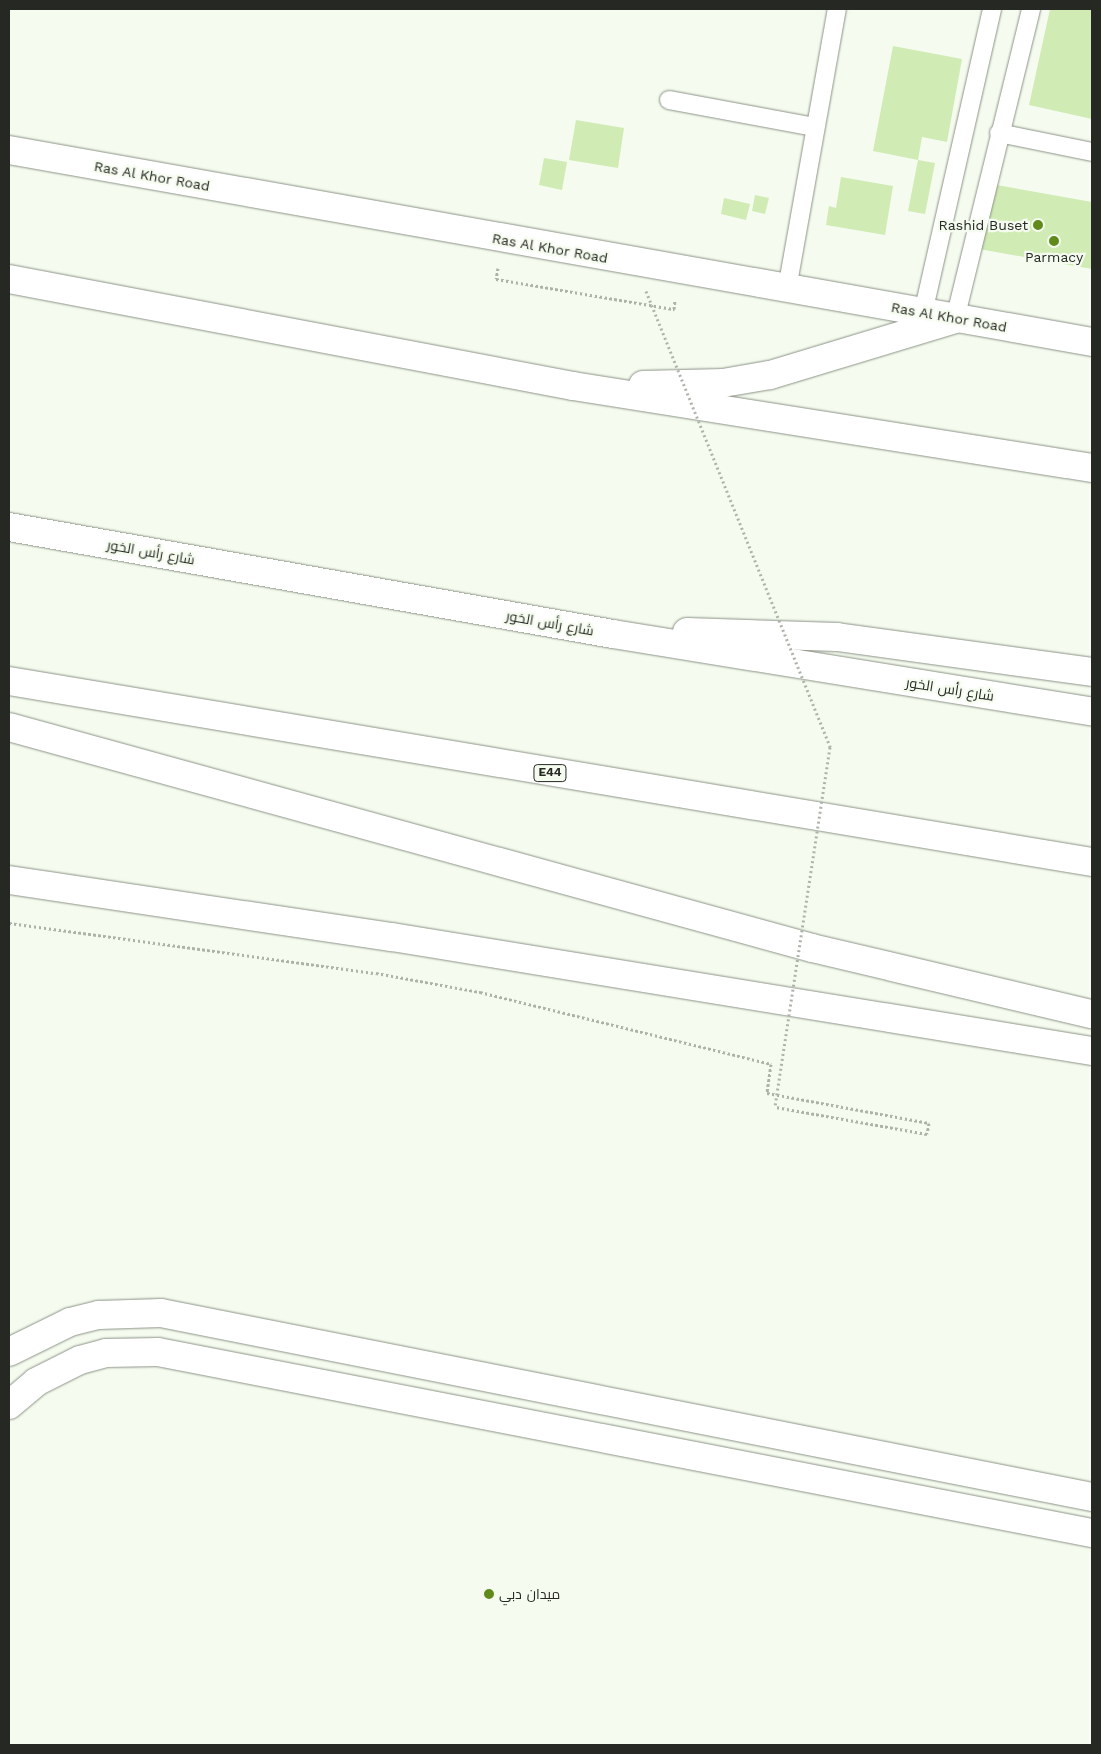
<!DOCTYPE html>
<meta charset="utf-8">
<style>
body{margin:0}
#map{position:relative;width:1101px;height:1754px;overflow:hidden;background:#f5fcef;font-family:"Work Sans",Cairo,sans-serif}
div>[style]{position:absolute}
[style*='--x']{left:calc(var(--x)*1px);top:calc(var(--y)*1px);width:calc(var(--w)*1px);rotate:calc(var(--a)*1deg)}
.building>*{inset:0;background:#d0ebb4}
.path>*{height:3px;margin-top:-1.5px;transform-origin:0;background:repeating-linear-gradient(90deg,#aeb3a9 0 2.5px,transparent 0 5px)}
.roads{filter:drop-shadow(0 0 1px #8c9287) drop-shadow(0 0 1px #8c9287)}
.lane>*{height:18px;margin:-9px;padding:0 9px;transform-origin:9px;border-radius:9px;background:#fff}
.street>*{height:28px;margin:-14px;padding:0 14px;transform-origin:14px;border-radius:14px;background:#fff}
.secondary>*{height:28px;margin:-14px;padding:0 14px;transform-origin:14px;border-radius:14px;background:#fff}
.highway>*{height:28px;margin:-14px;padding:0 14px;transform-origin:14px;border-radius:14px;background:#fff}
.path-bridge>*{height:3px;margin-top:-1.5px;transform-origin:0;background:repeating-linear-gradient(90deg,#aeb3a9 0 2.5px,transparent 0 5px)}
.dots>*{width:14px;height:14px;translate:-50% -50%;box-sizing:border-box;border:2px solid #f5fcef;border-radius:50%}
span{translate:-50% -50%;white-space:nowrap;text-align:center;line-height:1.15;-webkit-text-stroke:4.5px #f5fcef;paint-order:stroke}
.shield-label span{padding:1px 4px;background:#f5fcef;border:1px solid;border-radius:4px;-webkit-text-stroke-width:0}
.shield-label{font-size:12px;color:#262824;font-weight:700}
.street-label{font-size:14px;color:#262824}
.poi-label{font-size:14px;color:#262824}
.right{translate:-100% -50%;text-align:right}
.left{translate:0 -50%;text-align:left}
.frame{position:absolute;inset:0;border:10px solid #262824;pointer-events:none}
</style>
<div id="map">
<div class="building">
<div style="clip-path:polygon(1050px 9px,1092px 9px,1092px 119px,1029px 105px)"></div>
<div style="clip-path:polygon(893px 46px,962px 59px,947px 142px,922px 137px,918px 160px,873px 151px)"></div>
<div style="clip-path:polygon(576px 120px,624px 128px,618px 168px,569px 160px)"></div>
<div style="clip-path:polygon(544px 158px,567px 162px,562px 190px,539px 185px)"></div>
<div style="clip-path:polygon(918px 160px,935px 163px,925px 214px,908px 211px)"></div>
<div style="clip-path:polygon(841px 177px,893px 186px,885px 235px,826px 225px,829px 206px,836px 208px)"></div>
<div style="clip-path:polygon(991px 184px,1092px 202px,1092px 269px,979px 249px)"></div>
<div style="clip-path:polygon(755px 195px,769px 198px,765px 214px,752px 211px)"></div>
<div style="clip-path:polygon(724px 198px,750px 204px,746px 220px,721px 214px)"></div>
</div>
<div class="path">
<div style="--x:498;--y:268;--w:11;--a:100"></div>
<div style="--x:496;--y:279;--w:181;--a:9.6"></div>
<div style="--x:674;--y:309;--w:9;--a:-84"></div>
<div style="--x:9;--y:923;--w:370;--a:7.8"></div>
<div style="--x:376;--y:973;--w:106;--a:10.4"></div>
<div style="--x:480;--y:992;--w:300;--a:13.9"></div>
<div style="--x:771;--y:1064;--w:29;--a:98"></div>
<div style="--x:767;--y:1093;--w:165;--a:10.5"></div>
<div style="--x:929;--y:1123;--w:11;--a:100"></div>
<div style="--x:927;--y:1134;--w:154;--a:-169.9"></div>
</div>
<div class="roads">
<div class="lane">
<div style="--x:669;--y:100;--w:148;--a:10.5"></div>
<div style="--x:999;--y:133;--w:95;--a:11.5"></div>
<div style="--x:787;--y:289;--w:284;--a:-79.9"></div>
<div style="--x:923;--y:313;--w:312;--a:-77.2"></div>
<div style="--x:955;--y:319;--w:319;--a:-76.2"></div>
</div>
<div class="street">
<div style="--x:9;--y:1352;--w:68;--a:-26.2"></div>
<div style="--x:70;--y:1322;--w:30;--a:-14"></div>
<div style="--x:99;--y:1315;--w:62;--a:-1.8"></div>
<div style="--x:161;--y:1313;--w:949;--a:11.18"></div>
<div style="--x:9;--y:1405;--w:35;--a:-40"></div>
<div style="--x:36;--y:1382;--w:49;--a:-26.6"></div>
<div style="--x:80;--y:1360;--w:27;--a:-15"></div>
<div style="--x:106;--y:1353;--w:52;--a:-1.1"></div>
<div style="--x:158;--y:1352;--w:951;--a:10.97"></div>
</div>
<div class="secondary">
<div style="--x:9;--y:150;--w:1100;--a:10.05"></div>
</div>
<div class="highway">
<div style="--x:9;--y:279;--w:574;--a:10.74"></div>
<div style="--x:573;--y:386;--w:525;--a:8.98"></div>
<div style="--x:643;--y:385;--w:80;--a:-1.4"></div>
<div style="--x:723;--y:383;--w:48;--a:-9.7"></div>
<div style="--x:770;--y:375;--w:193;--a:-16.8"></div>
<div style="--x:9;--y:527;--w:613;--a:10.05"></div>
<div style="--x:613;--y:634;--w:485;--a:9.2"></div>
<div style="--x:687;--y:632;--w:150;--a:1.9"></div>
<div style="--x:837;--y:637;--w:257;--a:7.8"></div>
<div style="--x:9;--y:681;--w:1098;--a:9.49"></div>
<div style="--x:9;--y:727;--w:833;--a:15.39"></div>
<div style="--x:812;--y:948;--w:288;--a:13.3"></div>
<div style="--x:9;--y:880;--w:387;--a:8.5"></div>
<div style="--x:392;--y:937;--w:709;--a:9.25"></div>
</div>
</div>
<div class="path-bridge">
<div style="--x:646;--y:291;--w:492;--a:68"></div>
<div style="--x:830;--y:747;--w:364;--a:98.7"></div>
</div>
<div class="dots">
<div style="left:1038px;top:225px;background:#608b1b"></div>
<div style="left:1054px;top:241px;background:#608b1b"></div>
<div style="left:489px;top:1594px;background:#608b1b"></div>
</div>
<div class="shield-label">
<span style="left:550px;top:773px">E44</span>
</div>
<div class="street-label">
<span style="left:152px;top:176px;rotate:10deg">Ras Al Khor Road</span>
<span style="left:550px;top:248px;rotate:10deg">Ras Al Khor Road</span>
<span style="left:949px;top:317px;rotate:10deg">Ras Al Khor Road</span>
<span style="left:151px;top:552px;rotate:10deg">شارع رأس الخور</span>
<span style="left:550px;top:623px;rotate:10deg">شارع رأس الخور</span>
<span style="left:950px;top:689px;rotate:9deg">شارع رأس الخور</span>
</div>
<div class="poi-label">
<span class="right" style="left:1028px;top:225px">Rashid Buset</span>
<span style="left:1054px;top:257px">Parmacy</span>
<span class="left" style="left:499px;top:1594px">ميدان دبي</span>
</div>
<div class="frame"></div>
</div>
